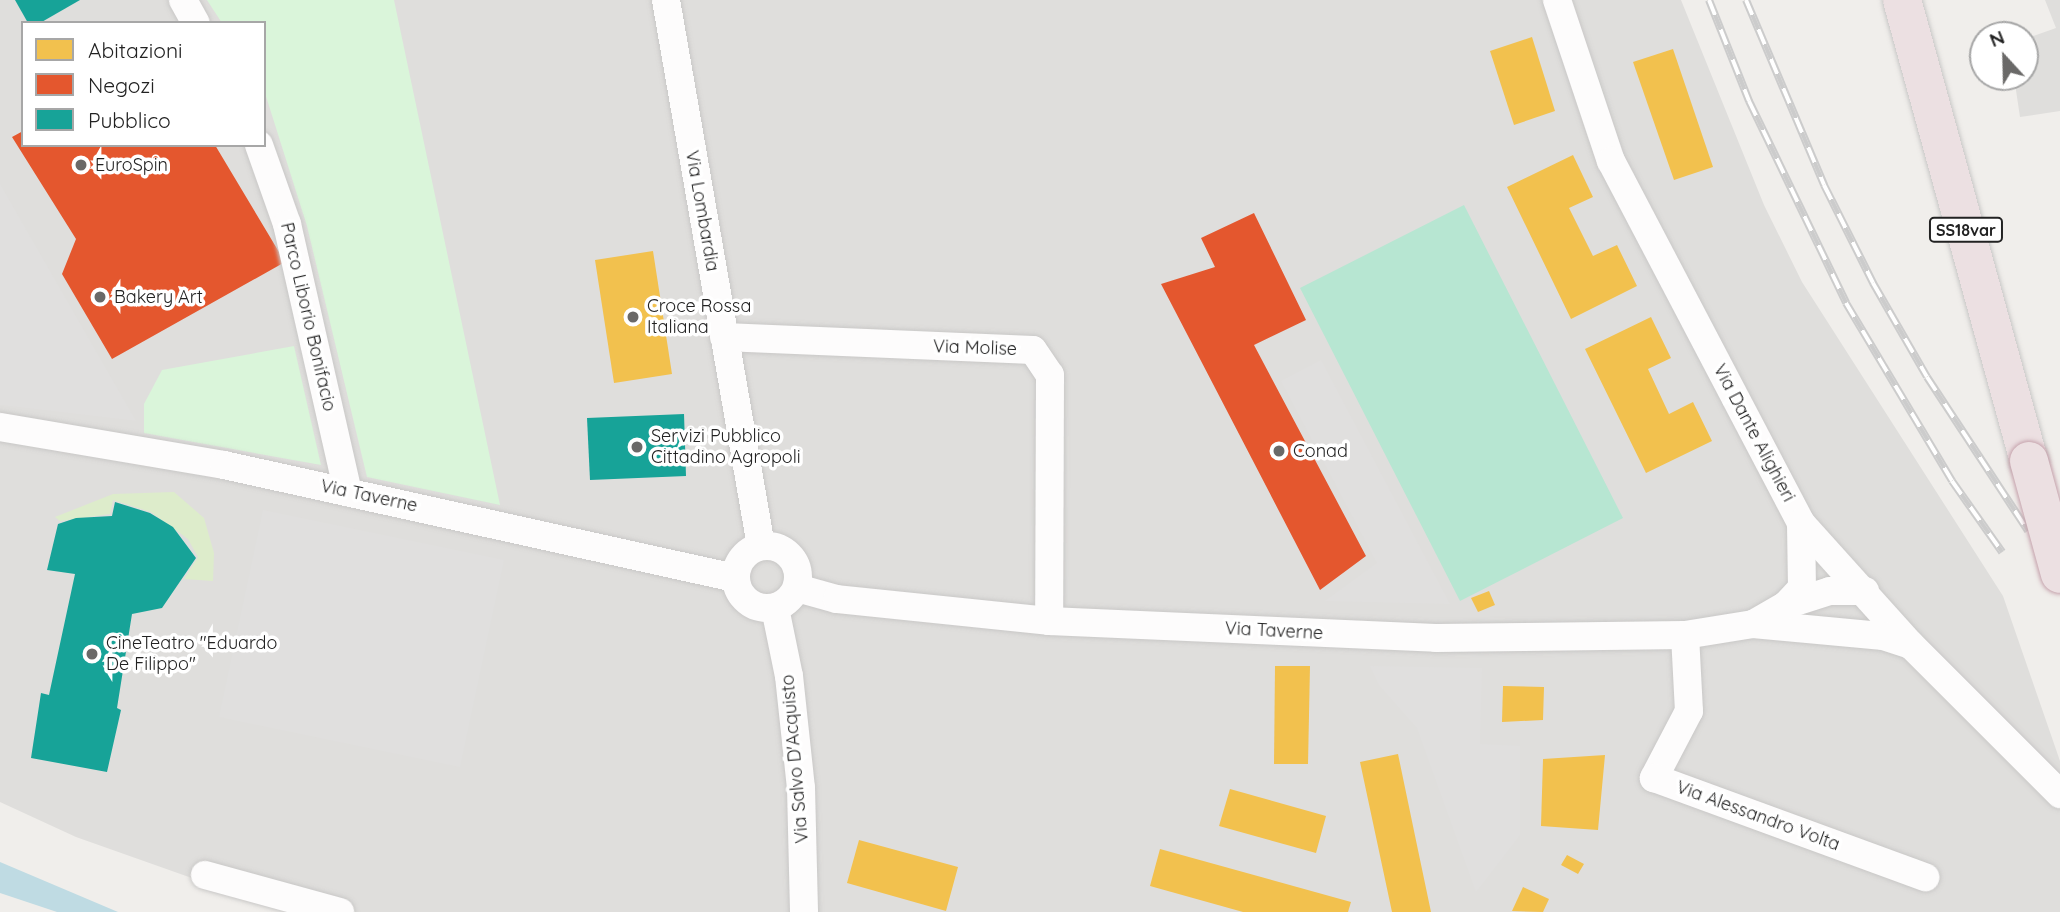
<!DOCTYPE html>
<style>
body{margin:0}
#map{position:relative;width:2060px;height:912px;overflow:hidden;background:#f0eeeb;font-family:Quicksand,sans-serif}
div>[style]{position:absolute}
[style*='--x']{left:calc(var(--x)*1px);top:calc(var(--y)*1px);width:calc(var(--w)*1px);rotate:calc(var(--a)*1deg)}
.residential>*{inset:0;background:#dfdedc}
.grass>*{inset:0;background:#ddeccb}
.park>*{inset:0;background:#daf5da}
.pitch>*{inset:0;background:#b7e6d2}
.parking>*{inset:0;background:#e0dfde}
.water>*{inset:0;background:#bfdbe3}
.homes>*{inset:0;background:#f2c14e}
.shops>*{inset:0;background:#e4572e}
.public>*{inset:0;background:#17a398}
.roads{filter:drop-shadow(0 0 2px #c9c8c7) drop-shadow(0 0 2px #c9c8c7)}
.minor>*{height:28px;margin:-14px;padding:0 14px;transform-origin:14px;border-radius:14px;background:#fdfcfc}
.minor>.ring{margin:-14px;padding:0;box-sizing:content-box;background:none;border:28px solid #fdfcfc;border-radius:50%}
.highway>*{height:38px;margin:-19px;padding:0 19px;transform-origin:19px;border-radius:19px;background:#ece0e2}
.rail>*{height:8px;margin-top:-4px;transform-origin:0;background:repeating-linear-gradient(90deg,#fff 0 16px,#ccc 0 32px);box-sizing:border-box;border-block:2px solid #ccc}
.bridges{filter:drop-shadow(0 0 2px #c5a2ac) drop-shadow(0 0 2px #c5a2ac)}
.highway-bridge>*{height:38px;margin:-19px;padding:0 19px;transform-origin:19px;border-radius:19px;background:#ece0e2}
.dots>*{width:19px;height:19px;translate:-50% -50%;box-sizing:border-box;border:4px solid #fff;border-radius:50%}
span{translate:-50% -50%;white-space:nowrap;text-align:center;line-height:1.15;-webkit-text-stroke:7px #fff;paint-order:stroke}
.shield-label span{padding:2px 5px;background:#fff;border:2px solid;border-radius:5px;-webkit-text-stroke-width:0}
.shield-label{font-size:16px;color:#222;font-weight:700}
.poi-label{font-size:18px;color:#222}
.left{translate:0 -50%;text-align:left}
.street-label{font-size:18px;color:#222}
.legend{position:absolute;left:21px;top:21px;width:245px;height:126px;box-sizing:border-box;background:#fff;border:2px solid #a7a7a7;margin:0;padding:9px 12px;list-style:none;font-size:21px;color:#222}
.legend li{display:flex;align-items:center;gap:14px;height:35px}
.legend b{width:35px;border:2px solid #a7a7a7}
.north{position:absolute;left:1969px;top:21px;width:70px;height:70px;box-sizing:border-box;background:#fff;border:2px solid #a7a7a7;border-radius:50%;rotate:338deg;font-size:19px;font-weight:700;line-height:28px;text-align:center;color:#222}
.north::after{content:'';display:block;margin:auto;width:24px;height:32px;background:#6a6968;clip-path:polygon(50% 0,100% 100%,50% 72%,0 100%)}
</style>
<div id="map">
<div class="residential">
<div style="clip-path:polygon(evenodd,0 0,1681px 0,1764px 205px,1802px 282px,2003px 596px,2060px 761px,2060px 912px,288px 912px,76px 837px,0 802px,0 0,23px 23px,264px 23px,264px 145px,23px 145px,23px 23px)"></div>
<div style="clip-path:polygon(2045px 0,2060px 0,2060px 111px,2020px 117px,2014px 77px,2025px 77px,2025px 39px,2056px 28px)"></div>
</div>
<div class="grass">
<div style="clip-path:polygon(174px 492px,204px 518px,214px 553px,213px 581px,184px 579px,198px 557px,188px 539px,151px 512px,113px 500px,110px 514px,60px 521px,55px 517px,113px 494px)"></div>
</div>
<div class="park">
<div style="clip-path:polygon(207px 0,394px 0,500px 505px,367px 477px,307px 226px,264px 90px,264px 23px,222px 23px)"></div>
<div style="clip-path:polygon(294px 346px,321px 465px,144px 433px,144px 404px,162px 370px)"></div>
</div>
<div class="pitch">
<div style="clip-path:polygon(1464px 205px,1623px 518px,1460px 601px,1300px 288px)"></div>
</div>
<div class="parking">
<div style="clip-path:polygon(0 184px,136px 421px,0 405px)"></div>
<div style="clip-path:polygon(1321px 360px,1450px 604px,1325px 601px,1377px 563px,1281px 381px)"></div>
<div style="clip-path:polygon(263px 510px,504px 560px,460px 767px,219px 717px)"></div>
<div style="clip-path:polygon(1370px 666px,1482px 668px,1480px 744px,1520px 746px,1520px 835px,1476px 892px,1417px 728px,1379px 685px)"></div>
</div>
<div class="water">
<div style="clip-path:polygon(0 862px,118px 912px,57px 912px,0 893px)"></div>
</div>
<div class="homes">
<div style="clip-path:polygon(1532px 37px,1555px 111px,1514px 125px,1490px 51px)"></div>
<div style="clip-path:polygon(1673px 49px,1713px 167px,1674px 180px,1633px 62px)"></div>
<div style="clip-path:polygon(1573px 155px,1593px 197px,1569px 208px,1593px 256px,1617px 245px,1637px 286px,1571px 319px,1507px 187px)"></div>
<div style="clip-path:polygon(653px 251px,672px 374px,614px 383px,595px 260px)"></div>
<div style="clip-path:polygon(1651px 317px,1671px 358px,1648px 369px,1669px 414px,1693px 402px,1712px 441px,1646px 473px,1585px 349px)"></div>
<div style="clip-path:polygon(1489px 591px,1495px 605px,1478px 612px,1471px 598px)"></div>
<div style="clip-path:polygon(1275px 666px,1310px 666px,1308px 764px,1274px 764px)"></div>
<div style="clip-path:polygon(1503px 686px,1544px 687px,1543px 720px,1502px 722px)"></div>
<div style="clip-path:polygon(1398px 754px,1418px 850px,1431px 912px,1392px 912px,1360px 762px)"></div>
<div style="clip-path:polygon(1605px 755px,1598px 830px,1541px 826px,1543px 759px)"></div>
<div style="clip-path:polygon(1230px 789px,1326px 816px,1316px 853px,1219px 826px)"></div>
<div style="clip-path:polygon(859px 840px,958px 867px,946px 911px,847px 883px)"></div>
<div style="clip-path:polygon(1160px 849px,1351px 902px,1348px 912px,1243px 912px,1150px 886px)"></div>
<div style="clip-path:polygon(1567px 855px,1584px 864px,1578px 874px,1561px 865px)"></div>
<div style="clip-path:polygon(1523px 887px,1549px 899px,1543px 912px,1512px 911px)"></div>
</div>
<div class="shops">
<div style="clip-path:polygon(23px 131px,23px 145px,215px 145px,285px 262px,112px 359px,62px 274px,76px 239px,12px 137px)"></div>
<div style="clip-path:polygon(1254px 213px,1306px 320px,1254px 345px,1366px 556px,1320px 590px,1161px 284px,1215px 267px,1201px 238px)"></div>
</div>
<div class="public">
<div style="clip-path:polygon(15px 0,80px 0,40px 23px,28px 23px)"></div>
<div style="clip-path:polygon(684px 414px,686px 476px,590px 480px,587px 418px)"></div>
<div style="clip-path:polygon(115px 502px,150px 513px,173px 527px,196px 558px,162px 608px,132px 614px,117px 708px,121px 710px,107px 772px,31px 758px,41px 693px,49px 695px,75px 574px,47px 570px,58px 524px,76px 518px,112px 516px)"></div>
</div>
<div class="roads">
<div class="minor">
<div style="--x:183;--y:0;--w:26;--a:61"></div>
<div style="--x:666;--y:0;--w:554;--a:80.13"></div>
<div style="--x:1557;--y:0;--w:170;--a:71.5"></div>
<div style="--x:1611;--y:161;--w:409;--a:62.3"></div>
<div style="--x:1801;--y:523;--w:164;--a:48"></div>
<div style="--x:1911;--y:645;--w:211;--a:45"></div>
<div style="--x:259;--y:145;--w:84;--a:70.5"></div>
<div style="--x:287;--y:224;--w:275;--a:77.2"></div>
<div style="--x:724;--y:337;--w:309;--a:2.4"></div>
<div style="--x:1033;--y:350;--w:30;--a:56"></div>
<div style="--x:1050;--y:375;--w:246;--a:90.2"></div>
<div style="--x:0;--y:427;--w:227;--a:9.6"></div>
<div style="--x:224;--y:465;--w:523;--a:12.47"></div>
<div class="ring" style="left:736px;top:546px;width:34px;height:34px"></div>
<div style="--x:797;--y:588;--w:41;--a:15.4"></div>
<div style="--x:837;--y:599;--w:213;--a:5.9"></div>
<div style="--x:1049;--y:621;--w:387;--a:2.5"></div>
<div style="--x:1436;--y:638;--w:249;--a:-0.7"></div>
<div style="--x:1685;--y:635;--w:69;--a:-9.2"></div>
<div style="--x:1753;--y:624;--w:131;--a:5.3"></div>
<div style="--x:1883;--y:636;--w:29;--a:18"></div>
<div style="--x:1786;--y:605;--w:23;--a:-47"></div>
<div style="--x:1802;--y:588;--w:65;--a:-90.9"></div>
<div style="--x:775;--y:608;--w:69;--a:78.4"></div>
<div style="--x:789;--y:676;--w:113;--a:83.9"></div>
<div style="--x:801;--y:788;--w:124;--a:88.6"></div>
<div style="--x:1753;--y:624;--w:38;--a:-30"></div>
<div style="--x:1786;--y:605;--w:46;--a:-17.7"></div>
<div style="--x:1830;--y:591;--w:35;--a:0"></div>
<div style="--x:1685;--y:635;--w:76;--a:87"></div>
<div style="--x:1689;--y:711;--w:76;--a:117.6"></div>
<div style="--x:1654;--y:778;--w:289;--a:20.1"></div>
<div style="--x:205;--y:875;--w:140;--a:15.3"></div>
</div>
<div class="highway">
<div style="--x:1902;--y:0;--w:478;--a:74.6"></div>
</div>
</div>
<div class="rail">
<div style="--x:1709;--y:0;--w:109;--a:68.4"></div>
<div style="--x:1749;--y:101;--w:224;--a:64.3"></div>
<div style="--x:1846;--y:303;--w:207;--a:59.2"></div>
<div style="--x:1952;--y:481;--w:87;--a:54.8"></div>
<div style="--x:1746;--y:0;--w:201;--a:67.1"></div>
<div style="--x:1824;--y:185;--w:110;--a:63.4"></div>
<div style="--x:1873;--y:283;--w:108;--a:60.1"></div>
<div style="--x:1927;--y:377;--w:184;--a:56.7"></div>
</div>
<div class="bridges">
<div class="highway-bridge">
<div style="--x:2029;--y:461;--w:117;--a:74.7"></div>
</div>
</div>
<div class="dots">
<div style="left:81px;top:165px;background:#6a6968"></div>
<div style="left:100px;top:297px;background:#6a6968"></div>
<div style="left:633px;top:317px;background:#6a6968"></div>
<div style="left:637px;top:447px;background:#6a6968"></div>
<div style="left:1279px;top:451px;background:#6a6968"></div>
<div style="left:92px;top:654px;background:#6a6968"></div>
</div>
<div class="shield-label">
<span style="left:1966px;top:230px">SS18var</span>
</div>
<div class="poi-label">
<span class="left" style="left:95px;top:165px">EuroSpin</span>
<span class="left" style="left:114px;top:297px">Bakery Art</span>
<span class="left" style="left:647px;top:317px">Croce Rossa<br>Italiana</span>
<span class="left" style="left:651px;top:447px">Servizi Pubblico<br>Cittadino Agropoli</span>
<span class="left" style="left:1293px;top:451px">Conad</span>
<span class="left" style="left:106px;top:654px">CineTeatro "Eduardo<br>De Filippo"</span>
</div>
<div class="street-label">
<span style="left:702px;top:211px;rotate:80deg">Via Lombardia</span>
<span style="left:308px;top:317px;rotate:77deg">Parco Liborio Bonifacio</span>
<span style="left:975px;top:348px;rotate:2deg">Via Molise</span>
<span style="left:1754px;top:433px;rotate:62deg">Via Dante Alighieri</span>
<span style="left:369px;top:496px;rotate:12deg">Via Taverne</span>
<span style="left:1274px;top:631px;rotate:3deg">Via Taverne</span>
<span style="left:795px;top:759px;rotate:-95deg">Via Salvo D'Acquisto</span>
<span style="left:1758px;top:816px;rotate:20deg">Via Alessandro Volta</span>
</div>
<ul class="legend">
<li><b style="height:19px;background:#f2c14e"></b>Abitazioni</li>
<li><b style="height:19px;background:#e4572e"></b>Negozi</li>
<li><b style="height:19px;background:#17a398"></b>Pubblico</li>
</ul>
<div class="north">N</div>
</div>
